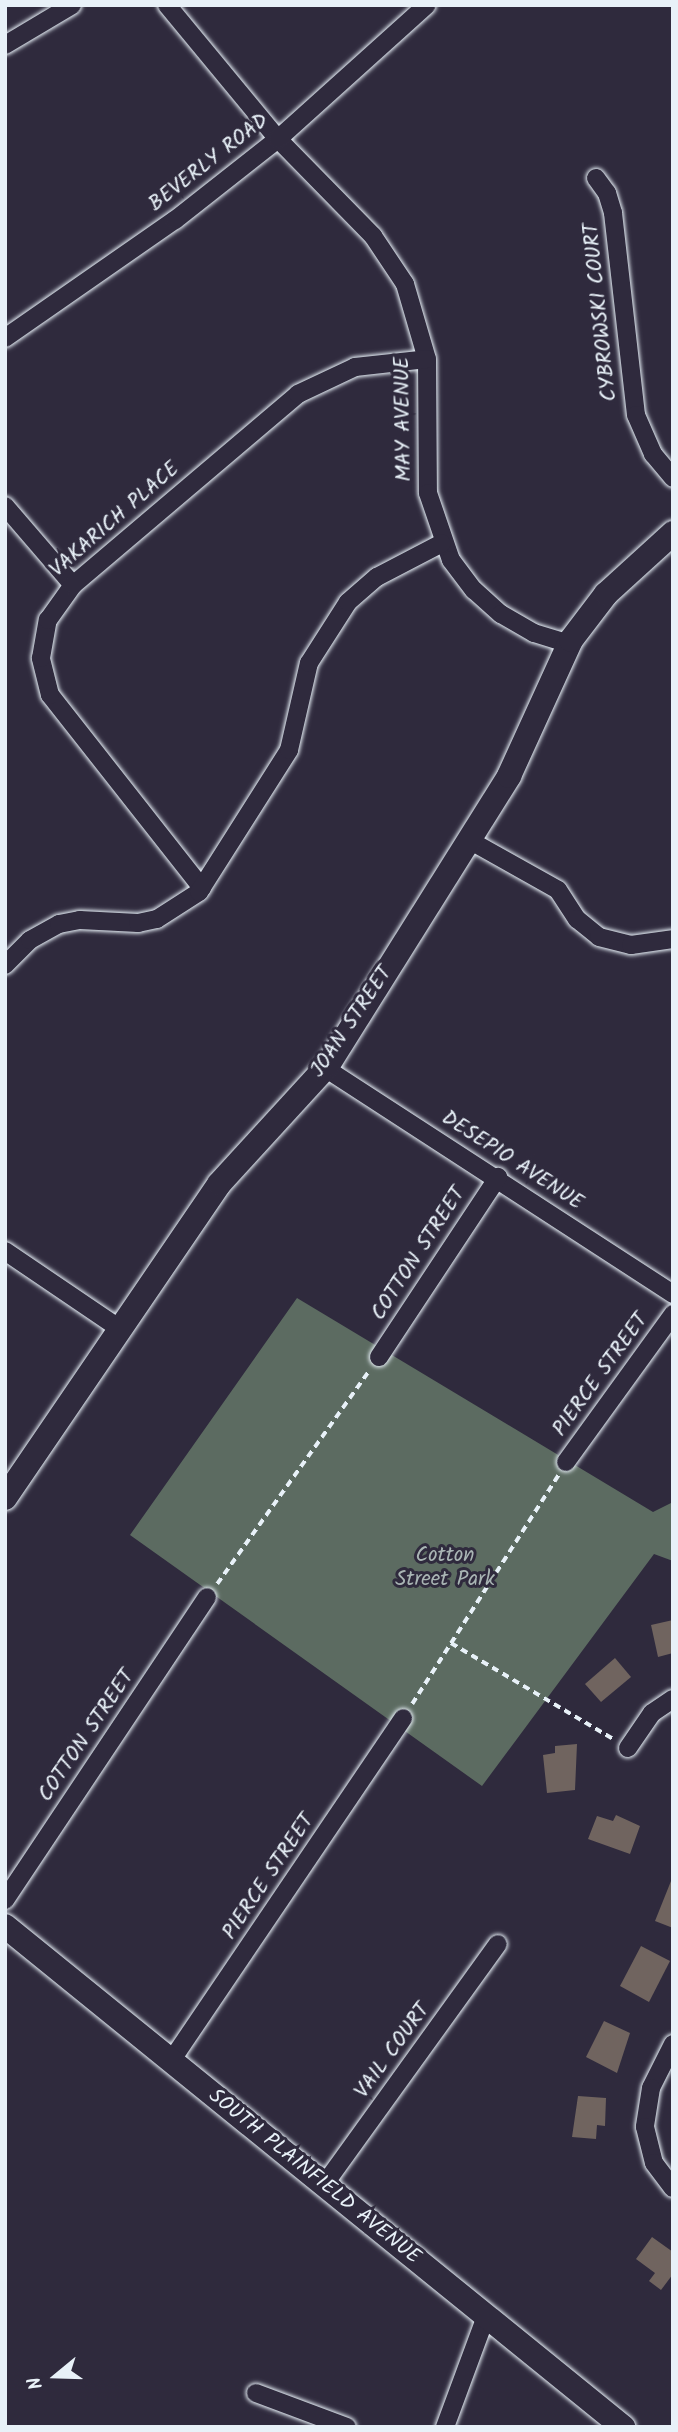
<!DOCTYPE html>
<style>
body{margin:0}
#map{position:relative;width:678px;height:2432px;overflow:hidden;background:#2f2a3d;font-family:Kalam,sans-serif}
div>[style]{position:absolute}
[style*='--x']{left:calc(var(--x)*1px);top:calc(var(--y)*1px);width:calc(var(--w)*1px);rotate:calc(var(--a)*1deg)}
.green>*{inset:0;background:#5c6b61}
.building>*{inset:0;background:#70645f}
.path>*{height:3.5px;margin-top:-1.75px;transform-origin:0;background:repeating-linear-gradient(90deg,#e8f1f8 0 7px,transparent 0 12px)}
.roads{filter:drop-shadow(0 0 2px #e8f1f8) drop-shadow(0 0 2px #e8f1f8)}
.street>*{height:18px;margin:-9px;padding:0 9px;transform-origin:9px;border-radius:9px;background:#2f2a3d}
.secondary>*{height:24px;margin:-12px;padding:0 12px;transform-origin:12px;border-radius:12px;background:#2f2a3d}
span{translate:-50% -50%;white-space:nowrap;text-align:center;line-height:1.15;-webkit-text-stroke:6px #2f2a3d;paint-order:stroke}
.street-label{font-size:21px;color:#e8f1f8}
.park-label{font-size:21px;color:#a9b5b4}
.frame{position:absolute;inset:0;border:7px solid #e8f1f8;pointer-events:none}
.north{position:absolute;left:21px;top:2341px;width:70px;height:70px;-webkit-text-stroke:5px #2f2a3d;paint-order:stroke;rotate:251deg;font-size:19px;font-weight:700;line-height:28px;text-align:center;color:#e8f1f8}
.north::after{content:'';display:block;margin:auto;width:24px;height:32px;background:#e8f1f8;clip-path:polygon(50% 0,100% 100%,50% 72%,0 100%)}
</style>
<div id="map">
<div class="green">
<div style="clip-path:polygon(297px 1298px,653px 1512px,673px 1502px,673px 1561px,654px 1554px,482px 1786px,130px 1535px)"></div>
</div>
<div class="building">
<div style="clip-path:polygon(673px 1620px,673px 1653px,658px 1657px,651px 1625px)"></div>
<div style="clip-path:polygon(615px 1658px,631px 1677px,601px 1702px,585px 1684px)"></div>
<div style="clip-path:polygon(577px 1744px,575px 1790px,547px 1793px,543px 1755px,555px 1753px,555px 1746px)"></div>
<div style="clip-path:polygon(616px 1815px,640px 1826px,630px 1854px,588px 1839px,597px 1816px,613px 1821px)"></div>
<div style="clip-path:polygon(673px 1876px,673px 1928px,655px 1921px)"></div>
<div style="clip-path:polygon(641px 1946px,670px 1961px,649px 2002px,620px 1986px)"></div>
<div style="clip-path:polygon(604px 2021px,630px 2033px,617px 2073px,586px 2057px)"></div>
<div style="clip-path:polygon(578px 2096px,606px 2098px,605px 2126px,597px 2125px,596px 2139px,572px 2137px)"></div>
<div style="clip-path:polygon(652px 2237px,673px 2252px,673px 2274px,661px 2290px,649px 2281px,655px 2273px,636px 2259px)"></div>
</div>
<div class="path">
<div style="--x:217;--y:1584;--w:262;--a:-54.5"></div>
<div style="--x:451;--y:1643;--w:191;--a:30.6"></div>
<div style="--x:412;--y:1704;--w:273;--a:-57.4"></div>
</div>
<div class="roads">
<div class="street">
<div style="--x:167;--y:5;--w:174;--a:50.4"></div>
<div style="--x:278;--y:139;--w:136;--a:45.6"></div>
<div style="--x:373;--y:236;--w:58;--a:56.3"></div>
<div style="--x:405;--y:284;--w:78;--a:73.7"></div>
<div style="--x:427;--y:359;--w:134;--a:89.6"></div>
<div style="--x:428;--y:493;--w:71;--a:71.1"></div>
<div style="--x:451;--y:560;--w:38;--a:53"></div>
<div style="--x:474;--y:590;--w:36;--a:42"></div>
<div style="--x:501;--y:614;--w:38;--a:30"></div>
<div style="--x:534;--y:633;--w:37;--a:17"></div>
<div style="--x:5;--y:45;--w:78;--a:-30.8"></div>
<div style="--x:596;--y:178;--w:19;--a:54"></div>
<div style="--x:607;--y:193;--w:21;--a:73"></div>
<div style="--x:613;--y:213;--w:203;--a:83.5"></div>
<div style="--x:636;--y:415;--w:43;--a:66.4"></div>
<div style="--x:653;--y:454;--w:31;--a:50"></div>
<div style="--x:5;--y:338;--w:207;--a:-34.8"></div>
<div style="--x:175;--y:220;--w:131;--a:-38.2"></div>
<div style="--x:278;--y:139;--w:200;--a:-42"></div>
<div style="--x:5;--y:506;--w:104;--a:49.3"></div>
<div style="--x:469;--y:840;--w:102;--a:29.3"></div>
<div style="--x:558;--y:890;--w:35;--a:57"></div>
<div style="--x:577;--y:919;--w:28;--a:39"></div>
<div style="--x:599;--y:937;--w:33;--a:14"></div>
<div style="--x:631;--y:945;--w:42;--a:-8.1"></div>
<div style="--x:202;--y:888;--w:246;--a:-128.2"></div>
<div style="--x:50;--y:695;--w:38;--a:-104"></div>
<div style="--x:41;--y:658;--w:39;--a:-80"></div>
<div style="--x:48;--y:620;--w:43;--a:-54.5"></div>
<div style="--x:73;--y:585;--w:295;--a:-40.3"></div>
<div style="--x:298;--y:394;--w:63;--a:-25.3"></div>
<div style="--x:355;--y:367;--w:72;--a:-6.3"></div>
<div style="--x:5;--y:965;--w:35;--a:-45"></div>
<div style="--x:30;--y:940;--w:33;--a:-29"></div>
<div style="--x:59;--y:924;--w:21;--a:-11"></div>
<div style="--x:80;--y:920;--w:58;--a:3"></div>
<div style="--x:138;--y:923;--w:19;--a:-12"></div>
<div style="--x:157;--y:919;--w:50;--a:-32.7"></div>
<div style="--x:199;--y:892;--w:168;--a:-57.6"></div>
<div style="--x:289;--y:750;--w:89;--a:-77.1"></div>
<div style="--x:309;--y:663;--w:72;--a:-57.4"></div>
<div style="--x:348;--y:602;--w:38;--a:-41"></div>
<div style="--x:377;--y:577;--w:73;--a:-27.6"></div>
<div style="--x:325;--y:1068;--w:415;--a:33"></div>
<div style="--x:5;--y:1251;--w:139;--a:34.1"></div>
<div style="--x:379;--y:1357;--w:216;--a:-56.5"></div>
<div style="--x:566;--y:1462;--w:183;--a:-54.1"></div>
<div style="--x:628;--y:1748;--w:42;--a:-55.6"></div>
<div style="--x:652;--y:1713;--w:25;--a:-34"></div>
<div style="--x:5;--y:1900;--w:364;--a:-56.3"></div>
<div style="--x:673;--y:2044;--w:49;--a:116.6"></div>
<div style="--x:651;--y:2088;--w:39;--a:99"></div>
<div style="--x:645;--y:2127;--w:37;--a:76"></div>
<div style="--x:654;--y:2163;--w:31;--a:53"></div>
<div style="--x:171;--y:2061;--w:414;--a:-55.9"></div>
<div style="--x:324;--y:2185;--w:297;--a:-54.2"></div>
<div style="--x:256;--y:2393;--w:97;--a:20.5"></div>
<div style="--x:445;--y:2427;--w:118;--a:-69.7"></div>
</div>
<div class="secondary">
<div style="--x:5;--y:1498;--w:380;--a:-55.7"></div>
<div style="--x:219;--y:1184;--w:161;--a:-47.5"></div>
<div style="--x:328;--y:1065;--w:341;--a:-57.9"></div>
<div style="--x:509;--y:776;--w:149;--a:-65.5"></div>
<div style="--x:571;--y:640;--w:58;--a:-52.7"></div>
<div style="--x:606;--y:594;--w:91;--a:-42.3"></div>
<div style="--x:5;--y:1926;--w:796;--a:39.03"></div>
</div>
</div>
<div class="street-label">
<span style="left:209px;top:163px;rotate:-38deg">BEVERLY ROAD</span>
<span style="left:601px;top:312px;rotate:-96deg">CYBROWSKI COURT</span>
<span style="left:404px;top:419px;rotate:-91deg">MAY AVENUE</span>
<span style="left:115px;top:520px;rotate:-41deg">VAKARICH PLACE</span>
<span style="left:352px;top:1022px;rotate:-56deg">JOAN STREET</span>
<span style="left:512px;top:1161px;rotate:33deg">DESEPIO AVENUE</span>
<span style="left:419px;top:1254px;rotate:-57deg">COTTON STREET</span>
<span style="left:601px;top:1375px;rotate:-54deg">PIERCE STREET</span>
<span style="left:87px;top:1736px;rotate:-56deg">COTTON STREET</span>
<span style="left:269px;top:1877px;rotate:-56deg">PIERCE STREET</span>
<span style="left:393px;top:2051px;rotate:-54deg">VAIL COURT</span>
<span style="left:314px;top:2177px;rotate:39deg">SOUTH PLAINFIELD AVENUE</span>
</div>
<div class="park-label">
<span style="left:445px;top:1568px">Cotton<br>Street Park</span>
</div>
<div class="frame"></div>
<div class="north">N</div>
</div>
